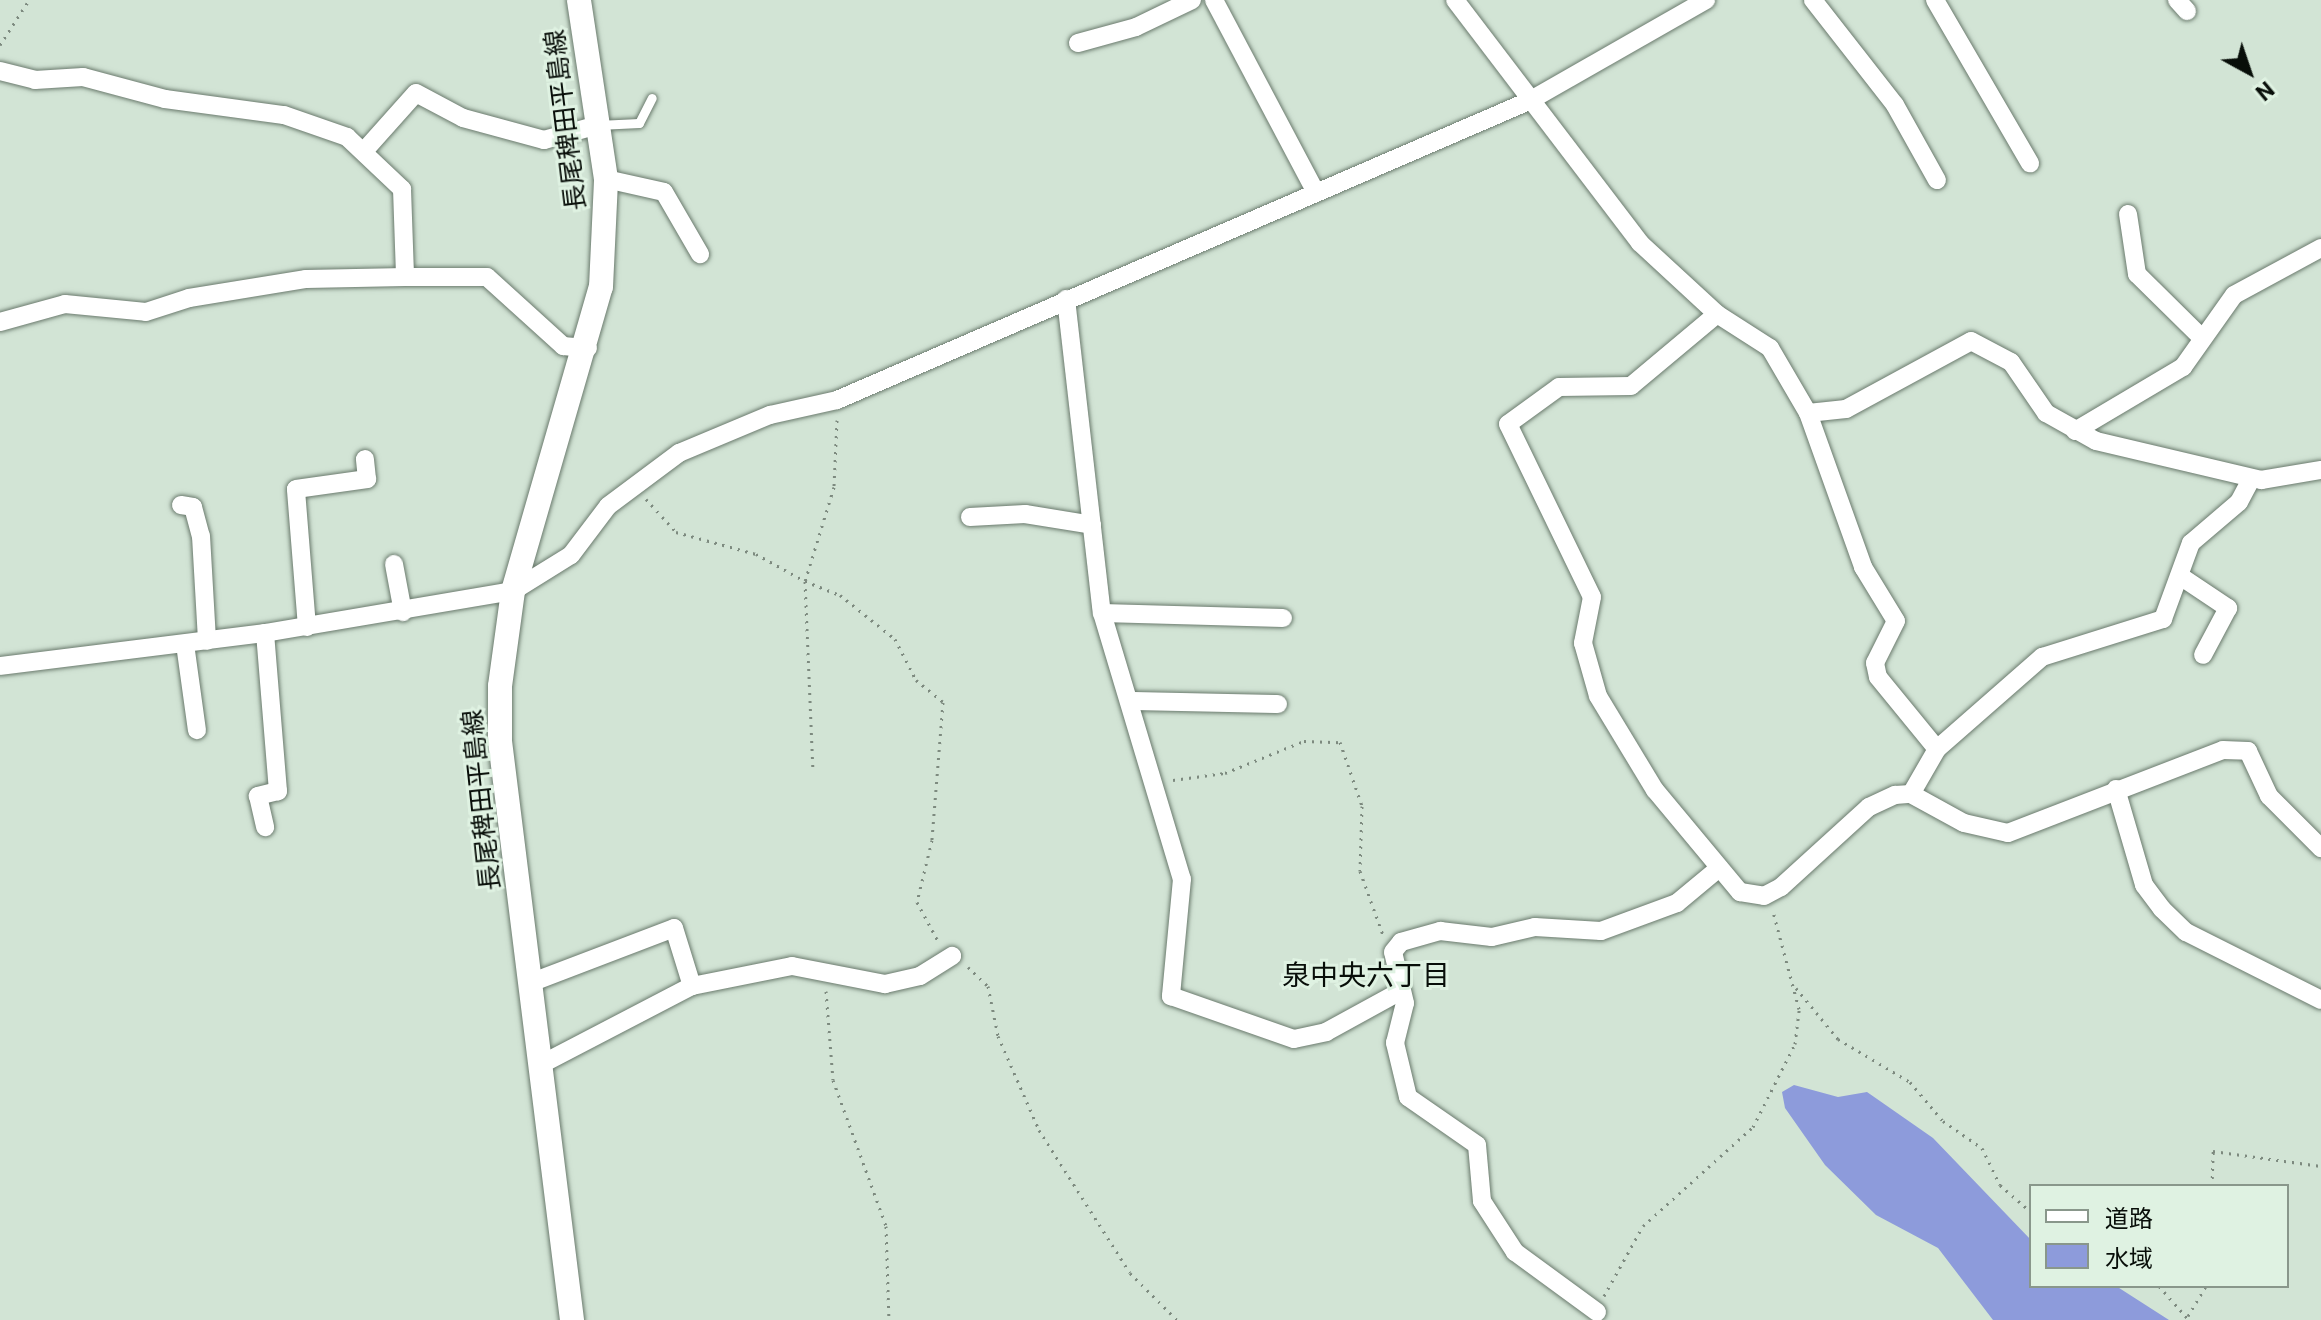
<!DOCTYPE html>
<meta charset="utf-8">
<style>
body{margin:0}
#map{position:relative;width:2321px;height:1320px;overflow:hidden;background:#d2e4d5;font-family:Roboto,"Noto Sans JP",sans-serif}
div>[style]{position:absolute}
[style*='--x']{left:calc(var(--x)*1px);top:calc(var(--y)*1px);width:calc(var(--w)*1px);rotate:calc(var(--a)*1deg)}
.water>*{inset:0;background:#8d9bdb}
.path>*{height:3px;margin-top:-1.5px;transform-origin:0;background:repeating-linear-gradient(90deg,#7d8a7f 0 2px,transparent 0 8px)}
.roads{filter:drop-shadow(0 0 2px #6a7a6d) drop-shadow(0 0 2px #6a7a6d)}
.service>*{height:9px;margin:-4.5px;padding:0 4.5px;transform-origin:4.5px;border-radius:4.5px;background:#fff}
.minor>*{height:18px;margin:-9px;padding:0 9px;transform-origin:9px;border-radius:9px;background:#fff}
.secondary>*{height:24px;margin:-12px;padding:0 12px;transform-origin:12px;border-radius:12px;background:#fff}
span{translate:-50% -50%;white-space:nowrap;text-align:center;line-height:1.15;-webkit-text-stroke:6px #dff2e2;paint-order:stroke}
.street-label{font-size:26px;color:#080e09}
.neighbourhood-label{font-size:28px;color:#080e09}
.legend{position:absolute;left:2029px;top:1184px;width:260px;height:104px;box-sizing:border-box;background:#dff2e2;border:2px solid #89978b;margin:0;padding:10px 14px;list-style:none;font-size:24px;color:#080e09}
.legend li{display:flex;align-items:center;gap:16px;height:40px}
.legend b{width:40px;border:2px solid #89978b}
.north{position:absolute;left:2209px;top:32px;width:80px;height:80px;-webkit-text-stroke:6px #dff2e2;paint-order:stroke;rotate:140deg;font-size:22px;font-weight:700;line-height:32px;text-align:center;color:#080e09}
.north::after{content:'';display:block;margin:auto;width:28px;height:36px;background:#080e09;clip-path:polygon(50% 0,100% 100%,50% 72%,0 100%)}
</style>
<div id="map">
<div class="water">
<div style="clip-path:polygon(1794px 1085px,1838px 1097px,1867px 1092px,1933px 1138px,2031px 1240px,2031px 1286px,2116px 1286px,2169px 1320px,1993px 1320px,1938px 1248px,1876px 1215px,1825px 1165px,1785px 1108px,1782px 1092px)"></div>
</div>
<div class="path">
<div style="--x:0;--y:45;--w:54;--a:-57.2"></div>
<div style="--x:837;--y:420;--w:67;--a:92.6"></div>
<div style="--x:834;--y:487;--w:98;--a:107.1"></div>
<div style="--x:805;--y:581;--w:38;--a:22"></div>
<div style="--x:840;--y:595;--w:70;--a:38.7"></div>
<div style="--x:895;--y:639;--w:46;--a:62.9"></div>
<div style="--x:916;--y:680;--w:35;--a:39"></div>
<div style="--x:943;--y:702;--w:138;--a:94.6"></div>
<div style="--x:932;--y:840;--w:64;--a:103.6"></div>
<div style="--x:917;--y:902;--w:44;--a:61.7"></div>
<div style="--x:646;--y:499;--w:45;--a:47.7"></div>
<div style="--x:676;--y:532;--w:83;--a:15.4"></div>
<div style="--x:756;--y:554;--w:56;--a:28.9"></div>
<div style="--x:805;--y:581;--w:188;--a:87.6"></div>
<div style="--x:1173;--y:780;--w:52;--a:-7.7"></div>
<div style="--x:1225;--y:773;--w:85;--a:-22.1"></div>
<div style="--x:1304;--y:741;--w:36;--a:2"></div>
<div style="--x:1340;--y:742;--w:68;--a:71"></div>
<div style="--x:1362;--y:806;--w:65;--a:91.8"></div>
<div style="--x:1360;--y:871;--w:68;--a:70.2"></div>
<div style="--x:968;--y:967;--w:28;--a:44"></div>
<div style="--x:988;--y:986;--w:51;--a:78.7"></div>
<div style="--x:998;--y:1036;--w:103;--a:66.4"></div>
<div style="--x:1039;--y:1130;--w:169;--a:57.5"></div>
<div style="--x:1130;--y:1273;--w:66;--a:45"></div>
<div style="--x:1796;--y:988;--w:66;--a:50.5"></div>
<div style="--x:1838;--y:1039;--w:84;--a:30.8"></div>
<div style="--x:1910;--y:1082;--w:51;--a:49.8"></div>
<div style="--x:1943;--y:1121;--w:47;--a:34.7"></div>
<div style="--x:1982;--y:1148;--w:41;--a:64.1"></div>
<div style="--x:2000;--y:1185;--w:41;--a:41.1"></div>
<div style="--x:826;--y:991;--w:89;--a:85.5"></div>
<div style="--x:833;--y:1080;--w:155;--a:70"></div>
<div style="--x:886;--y:1226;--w:94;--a:88.2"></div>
<div style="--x:2212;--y:1186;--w:35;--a:-88"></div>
<div style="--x:2213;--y:1151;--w:109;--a:7.9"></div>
<div style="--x:2159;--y:1286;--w:45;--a:48.6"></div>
<div style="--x:1604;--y:1296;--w:80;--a:-60.9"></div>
<div style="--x:1643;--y:1226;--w:148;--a:-42"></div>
<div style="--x:1753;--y:1127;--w:93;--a:-63.2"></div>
<div style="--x:1795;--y:1044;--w:35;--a:-83"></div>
<div style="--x:1799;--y:1009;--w:101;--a:-104.9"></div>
<div style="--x:2188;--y:1316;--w:35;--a:-59"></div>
</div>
<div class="roads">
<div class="service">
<div style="--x:598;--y:125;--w:41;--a:-2.8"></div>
<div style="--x:639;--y:123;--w:28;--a:-63"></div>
</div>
<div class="minor">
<div style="--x:1214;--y:0;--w:218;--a:62.1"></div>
<div style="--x:1455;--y:0;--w:305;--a:52.7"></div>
<div style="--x:1640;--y:243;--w:105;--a:42.7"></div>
<div style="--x:1717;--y:314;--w:63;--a:32.7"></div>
<div style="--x:1770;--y:348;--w:75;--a:59.7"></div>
<div style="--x:1808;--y:413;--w:164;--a:70.3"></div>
<div style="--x:1863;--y:567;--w:63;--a:58.6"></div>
<div style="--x:1896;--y:621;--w:47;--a:116.6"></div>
<div style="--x:1875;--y:663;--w:14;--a:78"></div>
<div style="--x:1878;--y:677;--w:93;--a:50.7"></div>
<div style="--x:1813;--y:0;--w:133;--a:52"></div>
<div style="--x:1895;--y:105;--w:86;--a:60.8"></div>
<div style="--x:1935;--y:0;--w:189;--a:59.8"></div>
<div style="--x:2177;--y:0;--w:15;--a:48"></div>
<div style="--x:1078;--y:43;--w:60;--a:-15.4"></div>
<div style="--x:1136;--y:27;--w:62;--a:-25.7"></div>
<div style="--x:0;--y:71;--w:36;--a:14"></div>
<div style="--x:35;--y:80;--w:48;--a:-3.6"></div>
<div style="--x:83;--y:77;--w:85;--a:15"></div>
<div style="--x:165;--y:99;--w:120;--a:7.7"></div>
<div style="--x:284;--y:115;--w:67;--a:19.2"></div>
<div style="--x:347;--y:137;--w:76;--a:43.4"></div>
<div style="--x:402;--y:189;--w:88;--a:88"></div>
<div style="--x:405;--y:277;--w:82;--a:0"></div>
<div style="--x:487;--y:277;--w:103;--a:42.2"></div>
<div style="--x:563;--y:346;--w:25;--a:5"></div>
<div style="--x:365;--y:150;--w:76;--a:-48.2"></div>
<div style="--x:416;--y:93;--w:53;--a:28"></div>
<div style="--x:463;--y:118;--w:84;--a:15.2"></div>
<div style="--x:544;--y:140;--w:56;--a:-15.5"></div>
<div style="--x:606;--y:179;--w:59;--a:12.6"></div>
<div style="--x:664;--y:192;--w:72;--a:59.9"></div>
<div style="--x:2128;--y:214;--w:61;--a:81.5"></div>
<div style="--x:2137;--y:274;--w:91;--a:44.6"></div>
<div style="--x:1066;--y:299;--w:316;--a:83.5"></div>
<div style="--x:1102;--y:613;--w:278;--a:73.3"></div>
<div style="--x:1182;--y:879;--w:118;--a:95.4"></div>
<div style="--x:1171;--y:996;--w:130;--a:19.3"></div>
<div style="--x:1294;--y:1039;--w:33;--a:-12"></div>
<div style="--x:1326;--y:1032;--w:85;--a:-28.7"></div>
<div style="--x:1717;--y:314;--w:112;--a:140.1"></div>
<div style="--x:1631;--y:386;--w:72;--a:179.2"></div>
<div style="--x:1559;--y:387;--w:63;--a:144"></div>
<div style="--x:1508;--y:424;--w:192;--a:64.1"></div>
<div style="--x:1592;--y:597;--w:47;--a:101.1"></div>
<div style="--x:1583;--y:643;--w:55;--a:74.2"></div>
<div style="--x:1598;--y:696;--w:110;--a:58.8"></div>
<div style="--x:1655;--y:790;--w:133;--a:50.2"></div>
<div style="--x:1740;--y:892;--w:24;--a:9"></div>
<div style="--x:1764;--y:896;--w:19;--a:-28"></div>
<div style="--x:1781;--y:887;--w:119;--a:-42.3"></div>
<div style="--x:1869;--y:807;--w:29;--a:-25"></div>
<div style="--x:1895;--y:795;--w:16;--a:-4"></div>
<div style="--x:1911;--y:794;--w:60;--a:28.7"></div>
<div style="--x:1964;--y:823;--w:45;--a:12.8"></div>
<div style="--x:2008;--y:833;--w:230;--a:-21.1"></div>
<div style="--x:2223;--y:750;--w:25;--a:2"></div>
<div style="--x:2248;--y:751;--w:50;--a:65"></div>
<div style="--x:2269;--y:796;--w:74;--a:45"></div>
<div style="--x:0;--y:322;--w:67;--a:-15.5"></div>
<div style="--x:65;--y:304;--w:81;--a:5.6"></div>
<div style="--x:146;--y:312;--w:45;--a:-18"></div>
<div style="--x:189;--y:298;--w:119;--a:-9.2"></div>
<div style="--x:306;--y:279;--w:99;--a:-1.2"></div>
<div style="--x:1808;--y:413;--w:38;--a:-6"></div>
<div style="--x:1846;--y:409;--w:142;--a:-28.5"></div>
<div style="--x:1971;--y:341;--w:45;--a:27.7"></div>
<div style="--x:2011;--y:362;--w:62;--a:55.5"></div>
<div style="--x:2046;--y:413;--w:57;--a:29.2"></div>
<div style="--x:2096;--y:441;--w:170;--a:13.3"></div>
<div style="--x:2261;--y:480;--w:61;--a:-9.5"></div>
<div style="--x:2075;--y:431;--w:126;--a:-30.7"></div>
<div style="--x:2183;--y:367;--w:88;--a:-54.7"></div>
<div style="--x:2234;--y:295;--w:99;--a:-28.4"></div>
<div style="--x:181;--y:505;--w:12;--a:9"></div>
<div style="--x:193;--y:507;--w:30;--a:75"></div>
<div style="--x:201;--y:536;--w:105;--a:86.7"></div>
<div style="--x:970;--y:517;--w:55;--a:-3.1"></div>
<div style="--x:1025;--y:514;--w:68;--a:9.3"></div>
<div style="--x:394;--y:564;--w:49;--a:79.4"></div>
<div style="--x:2180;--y:576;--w:58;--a:33.7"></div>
<div style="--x:2228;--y:608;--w:53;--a:118"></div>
<div style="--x:1102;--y:613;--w:181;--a:1.6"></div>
<div style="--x:307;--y:627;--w:138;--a:-94.6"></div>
<div style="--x:296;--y:489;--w:72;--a:-8"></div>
<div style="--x:367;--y:479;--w:20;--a:-96"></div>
<div style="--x:265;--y:633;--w:159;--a:85.3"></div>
<div style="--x:278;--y:791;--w:21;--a:166"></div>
<div style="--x:258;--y:796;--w:32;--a:77"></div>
<div style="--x:185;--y:644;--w:87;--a:82.1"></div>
<div style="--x:0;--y:666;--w:267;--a:-7.1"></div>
<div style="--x:265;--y:633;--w:252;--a:-9.6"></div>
<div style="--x:513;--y:591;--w:68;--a:-31.8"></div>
<div style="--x:571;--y:555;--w:61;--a:-52.9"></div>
<div style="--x:608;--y:506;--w:89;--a:-36.7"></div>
<div style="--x:679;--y:453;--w:99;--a:-22.7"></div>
<div style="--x:770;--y:415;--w:69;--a:-12.6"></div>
<div style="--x:837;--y:400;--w:754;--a:-23.37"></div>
<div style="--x:1529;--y:101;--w:204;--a:-29.7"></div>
<div style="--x:1131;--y:701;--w:147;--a:1.2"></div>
<div style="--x:2116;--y:789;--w:100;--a:73.7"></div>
<div style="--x:2144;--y:885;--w:30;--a:53"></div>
<div style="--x:2162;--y:909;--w:33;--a:44"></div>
<div style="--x:2186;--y:932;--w:151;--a:26.7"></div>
<div style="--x:1911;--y:794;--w:52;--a:-60"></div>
<div style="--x:1937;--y:749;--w:140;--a:-41.2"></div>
<div style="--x:2042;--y:657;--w:127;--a:-17.4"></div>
<div style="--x:2163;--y:619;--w:81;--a:-69.8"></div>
<div style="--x:2191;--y:543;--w:63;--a:-40.5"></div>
<div style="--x:2239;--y:502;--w:26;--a:-62"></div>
<div style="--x:530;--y:983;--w:154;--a:-20.9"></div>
<div style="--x:674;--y:928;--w:61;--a:72.8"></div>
<div style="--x:540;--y:1065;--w:171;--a:-27.5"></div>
<div style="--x:692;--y:986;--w:102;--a:-11.3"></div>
<div style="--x:792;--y:966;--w:95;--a:11"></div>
<div style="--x:885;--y:984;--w:36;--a:-13"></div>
<div style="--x:920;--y:976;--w:38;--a:-32"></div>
<div style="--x:1597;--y:1312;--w:102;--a:-143.8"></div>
<div style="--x:1515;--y:1252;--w:61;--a:-122.9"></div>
<div style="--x:1482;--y:1201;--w:56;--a:-95.1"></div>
<div style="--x:1477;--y:1145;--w:84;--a:-145.2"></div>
<div style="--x:1408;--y:1097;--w:56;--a:-103.5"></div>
<div style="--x:1395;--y:1043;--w:41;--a:-76"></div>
<div style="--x:1405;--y:1003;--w:52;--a:-103.2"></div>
<div style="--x:1393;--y:952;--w:13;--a:-51"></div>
<div style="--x:1401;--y:942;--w:41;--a:-15.8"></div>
<div style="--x:1440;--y:931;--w:52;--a:6.6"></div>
<div style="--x:1492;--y:937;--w:44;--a:-13.1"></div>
<div style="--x:1535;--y:927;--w:66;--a:3.5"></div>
<div style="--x:1601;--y:931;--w:81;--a:-20.2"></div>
<div style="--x:1677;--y:903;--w:55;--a:-39.8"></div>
</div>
<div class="secondary">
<div style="--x:572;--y:1320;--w:583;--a:-97.09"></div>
<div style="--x:500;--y:741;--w:55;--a:-90"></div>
<div style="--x:500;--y:686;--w:96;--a:-82.2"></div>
<div style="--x:513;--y:591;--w:316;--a:-73.9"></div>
<div style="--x:601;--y:287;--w:108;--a:-87.3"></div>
<div style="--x:606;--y:179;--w:181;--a:-98.6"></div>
</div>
</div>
<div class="street-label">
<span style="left:566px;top:120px;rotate:-97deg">長尾稗田平島線</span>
<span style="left:482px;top:800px;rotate:-96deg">長尾稗田平島線</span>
</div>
<div class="neighbourhood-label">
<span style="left:1366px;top:976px">泉中央六丁目</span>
</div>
<ul class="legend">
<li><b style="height:10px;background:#fff"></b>道路</li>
<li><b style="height:22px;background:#8d9bdb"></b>水域</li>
</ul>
<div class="north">N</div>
</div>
